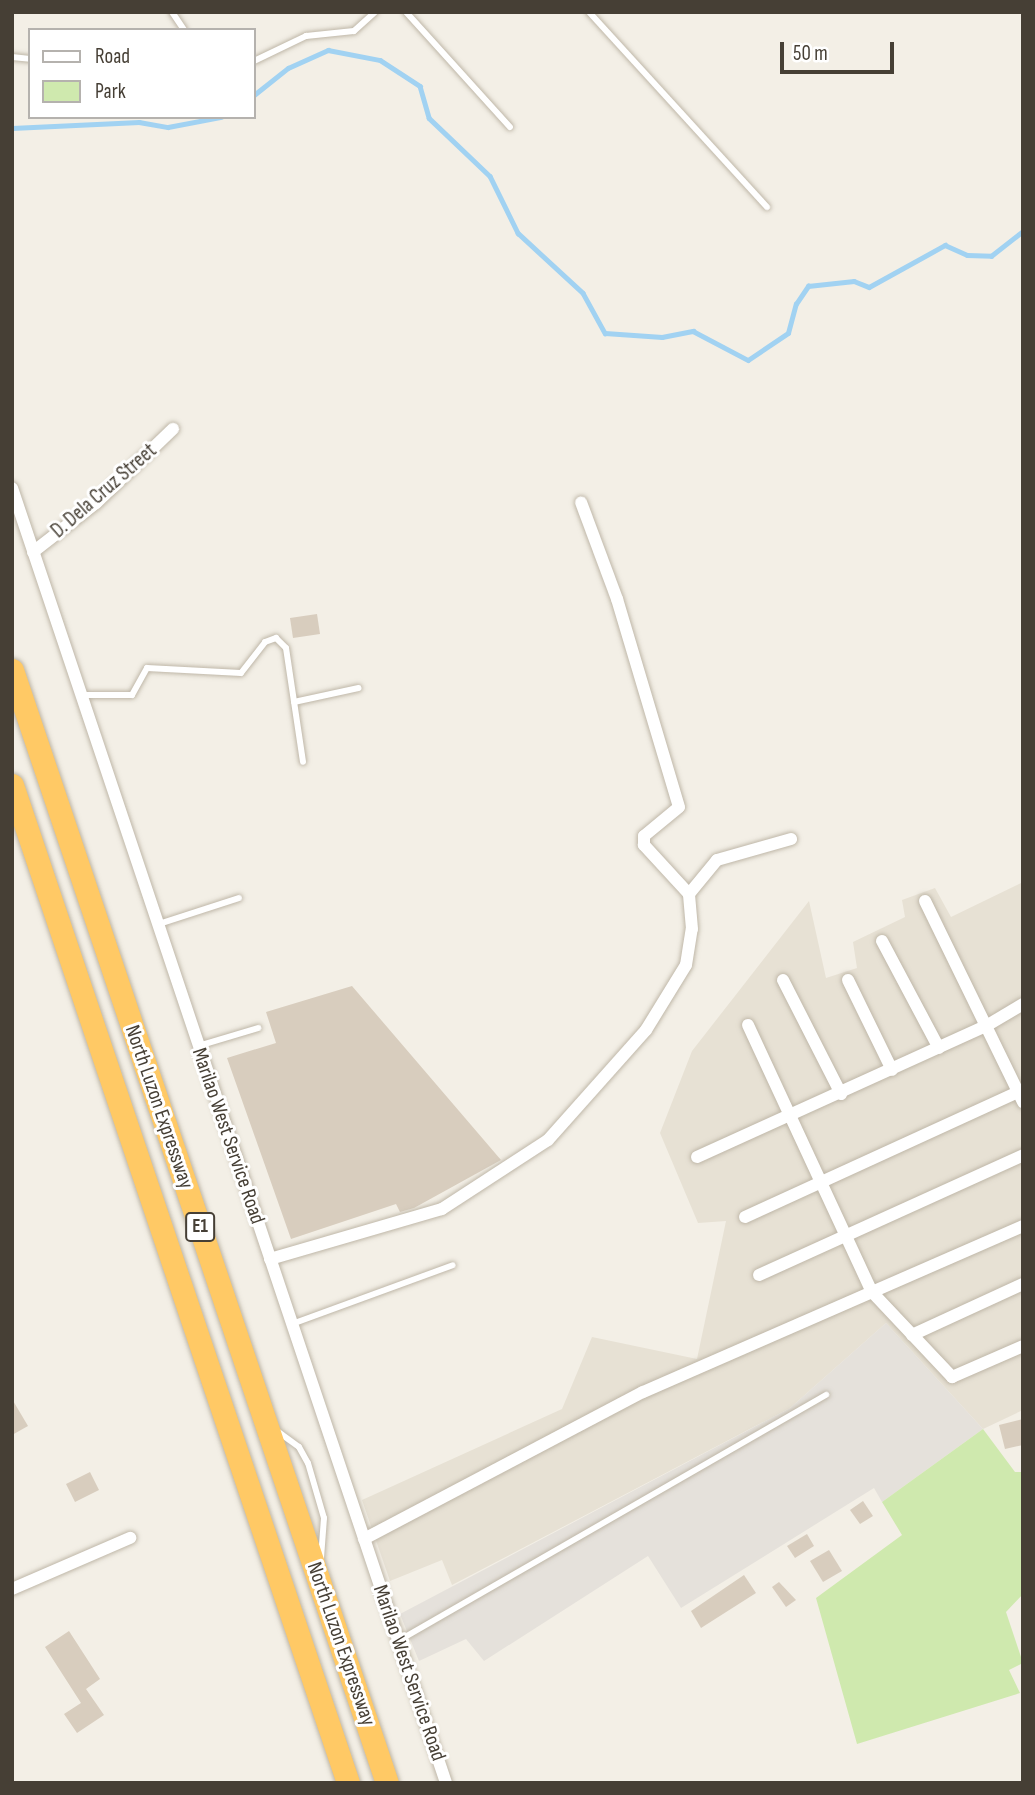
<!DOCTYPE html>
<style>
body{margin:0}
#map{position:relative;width:1035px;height:1795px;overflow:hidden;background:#f3efe6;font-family:"Sofia Sans Condensed",sans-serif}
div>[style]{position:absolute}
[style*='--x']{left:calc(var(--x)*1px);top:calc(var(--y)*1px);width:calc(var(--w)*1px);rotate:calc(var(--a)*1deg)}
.residential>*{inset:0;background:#e7e1d4}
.industrial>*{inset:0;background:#e5e1db}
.green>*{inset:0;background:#cfe9ae}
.stream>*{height:4.5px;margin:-2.25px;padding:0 2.25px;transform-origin:2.25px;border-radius:2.25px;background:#a1d2f2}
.building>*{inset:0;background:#d8cdbe}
.roads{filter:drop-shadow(0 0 2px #bfb7a8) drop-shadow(0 0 2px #bfb7a8)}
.lane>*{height:6px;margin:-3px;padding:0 3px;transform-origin:3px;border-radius:3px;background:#fff}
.street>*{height:12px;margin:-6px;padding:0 6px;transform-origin:6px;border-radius:6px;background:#fff}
.highway>*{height:23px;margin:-11.5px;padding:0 11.5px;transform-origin:11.5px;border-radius:11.5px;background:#ffc965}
span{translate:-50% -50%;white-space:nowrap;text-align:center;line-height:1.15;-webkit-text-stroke:6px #fff;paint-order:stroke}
.shield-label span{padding:2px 5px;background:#fff;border:2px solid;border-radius:5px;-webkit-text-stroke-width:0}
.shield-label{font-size:19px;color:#463f35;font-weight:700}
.street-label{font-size:21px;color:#463f35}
.frame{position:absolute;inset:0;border:14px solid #463f35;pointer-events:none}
.legend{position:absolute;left:28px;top:28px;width:228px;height:91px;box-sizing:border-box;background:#fff;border:2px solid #b5b2ae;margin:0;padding:9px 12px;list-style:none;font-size:21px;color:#463f35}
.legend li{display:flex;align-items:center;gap:14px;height:35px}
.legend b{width:35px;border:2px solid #b5b2ae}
.scale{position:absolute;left:780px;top:42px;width:114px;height:32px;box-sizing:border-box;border:4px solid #463f35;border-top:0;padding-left:9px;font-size:21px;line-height:24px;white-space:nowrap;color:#463f35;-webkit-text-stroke:5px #fff;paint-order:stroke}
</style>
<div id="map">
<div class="residential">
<div style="clip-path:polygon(1023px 882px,1023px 1410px,983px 1429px,886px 1323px,790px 1408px,452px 1585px,442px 1560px,390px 1581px,362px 1500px,562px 1409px,592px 1337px,697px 1359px,726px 1221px,698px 1223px,660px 1133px,692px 1051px,809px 901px,826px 978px,857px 968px,853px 942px,905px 917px,902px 900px,935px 888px,951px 917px)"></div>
</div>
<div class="industrial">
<div style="clip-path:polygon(886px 1323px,983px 1429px,882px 1502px,874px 1488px,681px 1608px,648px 1556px,484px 1661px,466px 1639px,419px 1661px,400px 1614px,790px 1408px)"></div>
</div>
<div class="green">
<div style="clip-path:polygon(983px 1429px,1015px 1472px,1023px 1472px,1023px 1594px,1006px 1612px,1023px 1663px,1009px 1670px,1020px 1693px,857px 1744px,816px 1598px,902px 1535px,882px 1502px)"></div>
</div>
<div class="stream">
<div style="--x:254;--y:95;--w:43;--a:-38.5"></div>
<div style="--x:288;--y:68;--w:44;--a:-24.2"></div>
<div style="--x:328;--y:50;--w:53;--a:10.9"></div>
<div style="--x:380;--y:60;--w:48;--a:33"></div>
<div style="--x:420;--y:86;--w:33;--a:74"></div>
<div style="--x:429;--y:118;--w:84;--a:43.6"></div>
<div style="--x:490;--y:176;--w:64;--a:63.8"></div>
<div style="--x:518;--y:233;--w:88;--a:42.7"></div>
<div style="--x:583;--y:293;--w:46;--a:61.2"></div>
<div style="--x:605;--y:333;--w:57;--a:4"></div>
<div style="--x:662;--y:337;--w:32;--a:-11"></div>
<div style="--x:693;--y:331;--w:62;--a:27.8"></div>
<div style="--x:748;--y:360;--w:48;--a:-34"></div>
<div style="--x:788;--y:333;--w:30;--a:-75"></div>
<div style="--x:796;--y:304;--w:22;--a:-56"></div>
<div style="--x:808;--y:286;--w:46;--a:-6.2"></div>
<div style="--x:854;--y:281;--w:16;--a:22"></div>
<div style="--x:869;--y:287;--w:87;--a:-28.9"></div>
<div style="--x:945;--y:245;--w:24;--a:24"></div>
<div style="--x:967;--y:255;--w:24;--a:2"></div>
<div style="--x:991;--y:256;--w:41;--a:-38"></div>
<div style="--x:12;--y:128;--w:127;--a:-2.7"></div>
<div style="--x:139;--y:122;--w:29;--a:10"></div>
<div style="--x:168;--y:127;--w:54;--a:-10.7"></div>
</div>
<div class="building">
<div style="clip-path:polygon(317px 614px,320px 634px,293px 638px,290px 618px)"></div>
<div style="clip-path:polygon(352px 986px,501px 1160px,414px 1208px,400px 1212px,396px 1204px,291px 1239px,227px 1058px,276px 1043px,266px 1012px)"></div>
<div style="clip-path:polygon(12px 1399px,28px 1426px,12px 1435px)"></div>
<div style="clip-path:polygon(1023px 1419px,1023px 1445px,1005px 1449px,999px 1425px)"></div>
<div style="clip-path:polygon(90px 1472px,99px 1490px,75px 1502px,66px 1484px)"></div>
<div style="clip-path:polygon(863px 1501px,873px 1516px,860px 1524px,850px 1510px)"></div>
<div style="clip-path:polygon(807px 1534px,814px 1546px,795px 1558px,787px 1546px)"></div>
<div style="clip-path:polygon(829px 1550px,842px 1571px,823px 1582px,810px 1561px)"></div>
<div style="clip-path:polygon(744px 1575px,756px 1593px,701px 1628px,691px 1611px)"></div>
<div style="clip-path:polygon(779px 1582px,796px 1600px,786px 1607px,772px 1587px)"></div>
<div style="clip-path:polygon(69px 1631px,100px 1679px,86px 1689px,104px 1715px,77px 1733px,64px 1714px,81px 1703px,45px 1647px)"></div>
</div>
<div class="roads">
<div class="lane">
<div style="--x:172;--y:12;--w:22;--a:56"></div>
<div style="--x:406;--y:12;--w:155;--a:47.9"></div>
<div style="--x:589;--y:12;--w:264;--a:47.6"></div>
<div style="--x:12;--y:57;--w:18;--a:6"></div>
<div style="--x:254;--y:61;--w:58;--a:-25.7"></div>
<div style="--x:306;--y:36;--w:48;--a:-5.9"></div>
<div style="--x:354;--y:31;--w:28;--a:-42"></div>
<div style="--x:82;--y:695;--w:50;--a:0"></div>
<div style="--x:132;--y:695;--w:31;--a:-61"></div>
<div style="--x:147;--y:668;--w:94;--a:3"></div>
<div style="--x:241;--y:673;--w:39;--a:-52"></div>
<div style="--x:265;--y:642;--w:12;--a:-20"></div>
<div style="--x:276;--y:638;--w:14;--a:45"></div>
<div style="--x:286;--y:648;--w:115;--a:81.5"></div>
<div style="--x:294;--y:702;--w:66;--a:-12.2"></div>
<div style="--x:159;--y:924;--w:84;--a:-18"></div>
<div style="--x:198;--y:1046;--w:63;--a:-16.7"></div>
<div style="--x:292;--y:1324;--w:171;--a:-20.1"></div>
<div style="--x:277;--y:1431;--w:27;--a:36"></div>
<div style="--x:299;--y:1447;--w:18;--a:61"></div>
<div style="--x:308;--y:1463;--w:57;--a:73.8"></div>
<div style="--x:324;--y:1518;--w:40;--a:94.3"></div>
<div style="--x:398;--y:1641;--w:494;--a:-29.9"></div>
</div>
<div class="street">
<div style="--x:12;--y:488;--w:1366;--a:71.47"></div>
<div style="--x:33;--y:552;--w:80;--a:-37.9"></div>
<div style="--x:96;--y:503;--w:107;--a:-43.9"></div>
<div style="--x:689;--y:894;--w:44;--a:-50.5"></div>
<div style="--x:717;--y:860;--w:77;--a:-15.8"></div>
<div style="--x:925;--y:901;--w:224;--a:64"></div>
<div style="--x:882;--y:941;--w:121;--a:62"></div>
<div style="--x:783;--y:980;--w:128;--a:63"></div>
<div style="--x:848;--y:980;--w:100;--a:63.9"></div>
<div style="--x:748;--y:1025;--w:294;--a:65.1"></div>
<div style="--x:872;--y:1292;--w:117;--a:46.7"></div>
<div style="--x:952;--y:1377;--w:77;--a:-23.6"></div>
<div style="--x:697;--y:1157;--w:317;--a:-24.4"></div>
<div style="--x:986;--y:1026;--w:43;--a:-30.7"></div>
<div style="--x:745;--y:1217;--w:306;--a:-24.6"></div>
<div style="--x:270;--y:1259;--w:179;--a:-16.2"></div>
<div style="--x:442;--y:1209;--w:126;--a:-33.1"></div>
<div style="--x:548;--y:1140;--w:147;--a:-48.3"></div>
<div style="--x:646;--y:1030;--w:76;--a:-58.4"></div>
<div style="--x:686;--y:965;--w:36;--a:-81"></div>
<div style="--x:692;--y:929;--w:35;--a:-95"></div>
<div style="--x:689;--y:894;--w:67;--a:-132.6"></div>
<div style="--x:644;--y:845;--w:9;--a:-90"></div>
<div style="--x:644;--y:836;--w:45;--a:-39.6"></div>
<div style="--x:679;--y:807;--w:217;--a:-106.6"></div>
<div style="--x:617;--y:599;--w:103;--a:-110.4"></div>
<div style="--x:759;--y:1275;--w:290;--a:-24.4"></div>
<div style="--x:912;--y:1335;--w:122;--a:-24.7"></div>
<div style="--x:364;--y:1539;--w:315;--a:-27.8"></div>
<div style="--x:643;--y:1392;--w:415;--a:-23.6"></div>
<div style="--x:12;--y:1589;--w:129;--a:-23.4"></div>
</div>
<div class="highway">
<div style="--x:12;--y:670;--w:1174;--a:71.38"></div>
<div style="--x:12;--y:785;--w:1053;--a:71.39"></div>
</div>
</div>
<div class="shield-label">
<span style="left:200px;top:1227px">E1</span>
</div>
<div class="street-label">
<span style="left:104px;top:491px;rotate:-41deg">D. Dela Cruz Street</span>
<span style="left:159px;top:1107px;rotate:71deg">North Luzon Expressway</span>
<span style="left:228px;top:1136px;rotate:71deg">Marilao West Service Road</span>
<span style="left:341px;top:1644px;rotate:71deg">North Luzon Expressway</span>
<span style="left:409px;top:1673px;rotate:71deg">Marilao West Service Road</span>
</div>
<div class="frame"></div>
<ul class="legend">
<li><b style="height:9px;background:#fff"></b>Road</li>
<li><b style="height:19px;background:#cfe9ae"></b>Park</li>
</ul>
<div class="scale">50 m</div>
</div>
